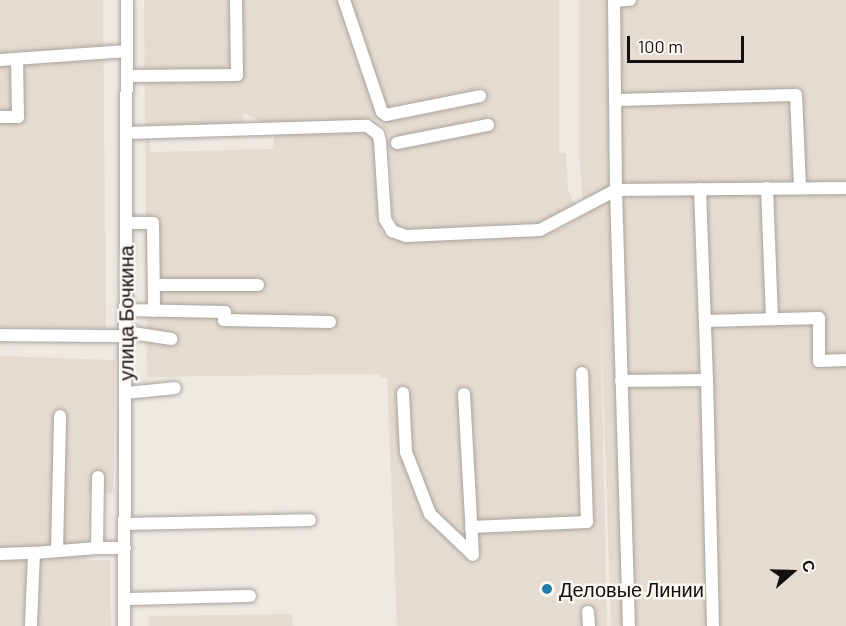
<!DOCTYPE html>
<meta charset="utf-8">
<style>
body{margin:0}
#map{position:relative;width:846px;height:626px;overflow:hidden;background:#efe9e4;font-family:Barlow,sans-serif}
div>[style]{position:absolute}
[style*='--x']{left:calc(var(--x)*1px);top:calc(var(--y)*1px);width:calc(var(--w)*1px);rotate:calc(var(--a)*1deg)}
.built>*{inset:0;background:#e6dbd0}
.roads{filter:drop-shadow(0 0 2px #a8a39d) drop-shadow(0 0 2px #a8a39d)}
.minor>*{height:12px;margin:-6px;padding:0 6px;transform-origin:6px;border-radius:6px;background:#fff}
.dots>*{width:16px;height:16px;translate:-50% -50%;box-sizing:border-box;border:3px solid #fcf7f1;border-radius:50%}
span{translate:-50% -50%;white-space:nowrap;text-align:center;line-height:1.15;-webkit-text-stroke:5px #fcf7f1;paint-order:stroke}
.street-label{font-size:20px;color:#12100e}
.poi-label{font-size:20px;color:#12100e}
.left{translate:0 -50%;text-align:left}
.north{position:absolute;left:762px;top:542px;width:60px;height:60px;-webkit-text-stroke:4px #fcf7f1;paint-order:stroke;rotate:70deg;font-size:16px;font-weight:700;line-height:24px;text-align:center;color:#12100e}
.north::after{content:'';display:block;margin:auto;width:21px;height:27px;background:#12100e;clip-path:polygon(50% 0,100% 100%,50% 72%,0 100%)}
.scale{position:absolute;left:627px;top:36px;width:117px;height:27px;box-sizing:border-box;border:3px solid #12100e;border-top:0;padding-left:8px;font-size:18px;line-height:21px;white-space:nowrap;color:#12100e;-webkit-text-stroke:4px #fcf7f1;paint-order:stroke}
</style>
<div id="map">
<div class="built">
<div style="clip-path:polygon(0 0,103px 0,106px 328px,0 327px)"></div>
<div style="clip-path:polygon(144px 0,559px 0,559px 153px,566px 153px,568px 189px,575px 207px,543px 223px,409px 230px,398px 226px,392px 214px,390px 136px,378px 119px,266px 124px,246px 114px,243px 114px,243px 125px,149px 126px,150px 152px,273px 149px,274px 134px,368px 131px,378px 139px,381px 230px,392px 238px,548px 233px,561px 229px,587px 213px,583px 202px,579px 154px,579px 0,846px 0,846px 626px,611px 626px,600px 291px,607px 626px,397px 626px,387px 378px,380px 378px,379px 374px,147px 377px)"></div>
<div style="clip-path:polygon(0 356px,115px 360px,113px 493px,88px 494px,87px 560px,110px 560px,111px 626px,0 626px)"></div>
<div style="clip-path:polygon(292px 614px,293px 626px,149px 626px,149px 616px)"></div>
</div>
<div class="roads">
<div class="minor">
<div style="--x:344;--y:0;--w:118;--a:71.3"></div>
<div style="--x:382;--y:112;--w:5;--a:37"></div>
<div style="--x:386;--y:115;--w:96;--a:-11.4"></div>
<div style="--x:614;--y:0;--w:190;--a:89.4"></div>
<div style="--x:616;--y:190;--w:436;--a:88.3"></div>
<div style="--x:614;--y:1;--w:16;--a:-4"></div>
<div style="--x:0;--y:60;--w:127;--a:-4.1"></div>
<div style="--x:127;--y:76;--w:110;--a:-0.5"></div>
<div style="--x:237;--y:75;--w:75;--a:-90.8"></div>
<div style="--x:615;--y:100;--w:181;--a:-1.6"></div>
<div style="--x:796;--y:95;--w:92;--a:87.5"></div>
<div style="--x:0;--y:117;--w:18;--a:0"></div>
<div style="--x:18;--y:117;--w:57;--a:-91"></div>
<div style="--x:126;--y:133;--w:241;--a:-1.7"></div>
<div style="--x:367;--y:126;--w:14;--a:36"></div>
<div style="--x:378;--y:134;--w:7;--a:74"></div>
<div style="--x:380;--y:141;--w:78;--a:86.3"></div>
<div style="--x:385;--y:219;--w:14;--a:60"></div>
<div style="--x:392;--y:231;--w:15;--a:20"></div>
<div style="--x:406;--y:236;--w:134;--a:-2.6"></div>
<div style="--x:540;--y:230;--w:86;--a:-27.8"></div>
<div style="--x:616;--y:190;--w:230;--a:-0.5"></div>
<div style="--x:397;--y:143;--w:93;--a:-11.2"></div>
<div style="--x:767;--y:188;--w:131;--a:87.8"></div>
<div style="--x:126;--y:223;--w:27;--a:0"></div>
<div style="--x:153;--y:223;--w:88;--a:89.3"></div>
<div style="--x:154;--y:285;--w:104;--a:0"></div>
<div style="--x:126;--y:310;--w:99;--a:1.2"></div>
<div style="--x:225;--y:312;--w:8;--a:97"></div>
<div style="--x:224;--y:320;--w:106;--a:1.1"></div>
<div style="--x:705;--y:321;--w:114;--a:-1.5"></div>
<div style="--x:819;--y:318;--w:43;--a:90"></div>
<div style="--x:819;--y:361;--w:27;--a:-2"></div>
<div style="--x:126;--y:332;--w:46;--a:8.8"></div>
<div style="--x:0;--y:335;--w:126;--a:0.5"></div>
<div style="--x:707;--y:380;--w:246;--a:88.6"></div>
<div style="--x:621;--y:381;--w:86;--a:-0.7"></div>
<div style="--x:707;--y:380;--w:191;--a:-92.1"></div>
<div style="--x:126;--y:393;--w:49;--a:-5.8"></div>
<div style="--x:403;--y:393;--w:59;--a:87.1"></div>
<div style="--x:406;--y:452;--w:66;--a:68.8"></div>
<div style="--x:430;--y:514;--w:59;--a:43.6"></div>
<div style="--x:464;--y:394;--w:161;--a:86.8"></div>
<div style="--x:98;--y:477;--w:71;--a:90.8"></div>
<div style="--x:97;--y:548;--w:28;--a:0"></div>
<div style="--x:125;--y:524;--w:185;--a:-1.2"></div>
<div style="--x:471;--y:527;--w:116;--a:-2.5"></div>
<div style="--x:587;--y:522;--w:149;--a:-91.9"></div>
<div style="--x:57;--y:551;--w:135;--a:-88.7"></div>
<div style="--x:34;--y:553;--w:63;--a:-4.5"></div>
<div style="--x:0;--y:554;--w:34;--a:-2"></div>
<div style="--x:34;--y:553;--w:73;--a:92.4"></div>
<div style="--x:125;--y:599;--w:125;--a:-1.4"></div>
<div style="--x:588;--y:612;--w:14;--a:86"></div>
<div style="--x:124;--y:626;--w:626;--a:-89.73"></div>
</div>
</div>
<div class="dots">
<div style="left:547px;top:589px;background:#237eac"></div>
</div>
<div class="street-label">
<span style="left:126px;top:313px;rotate:-90deg">улица Бочкина</span>
</div>
<div class="poi-label">
<span class="left" style="left:559px;top:589px">Деловые Линии</span>
</div>
<div class="north">С</div>
<div class="scale">100 m</div>
</div>
